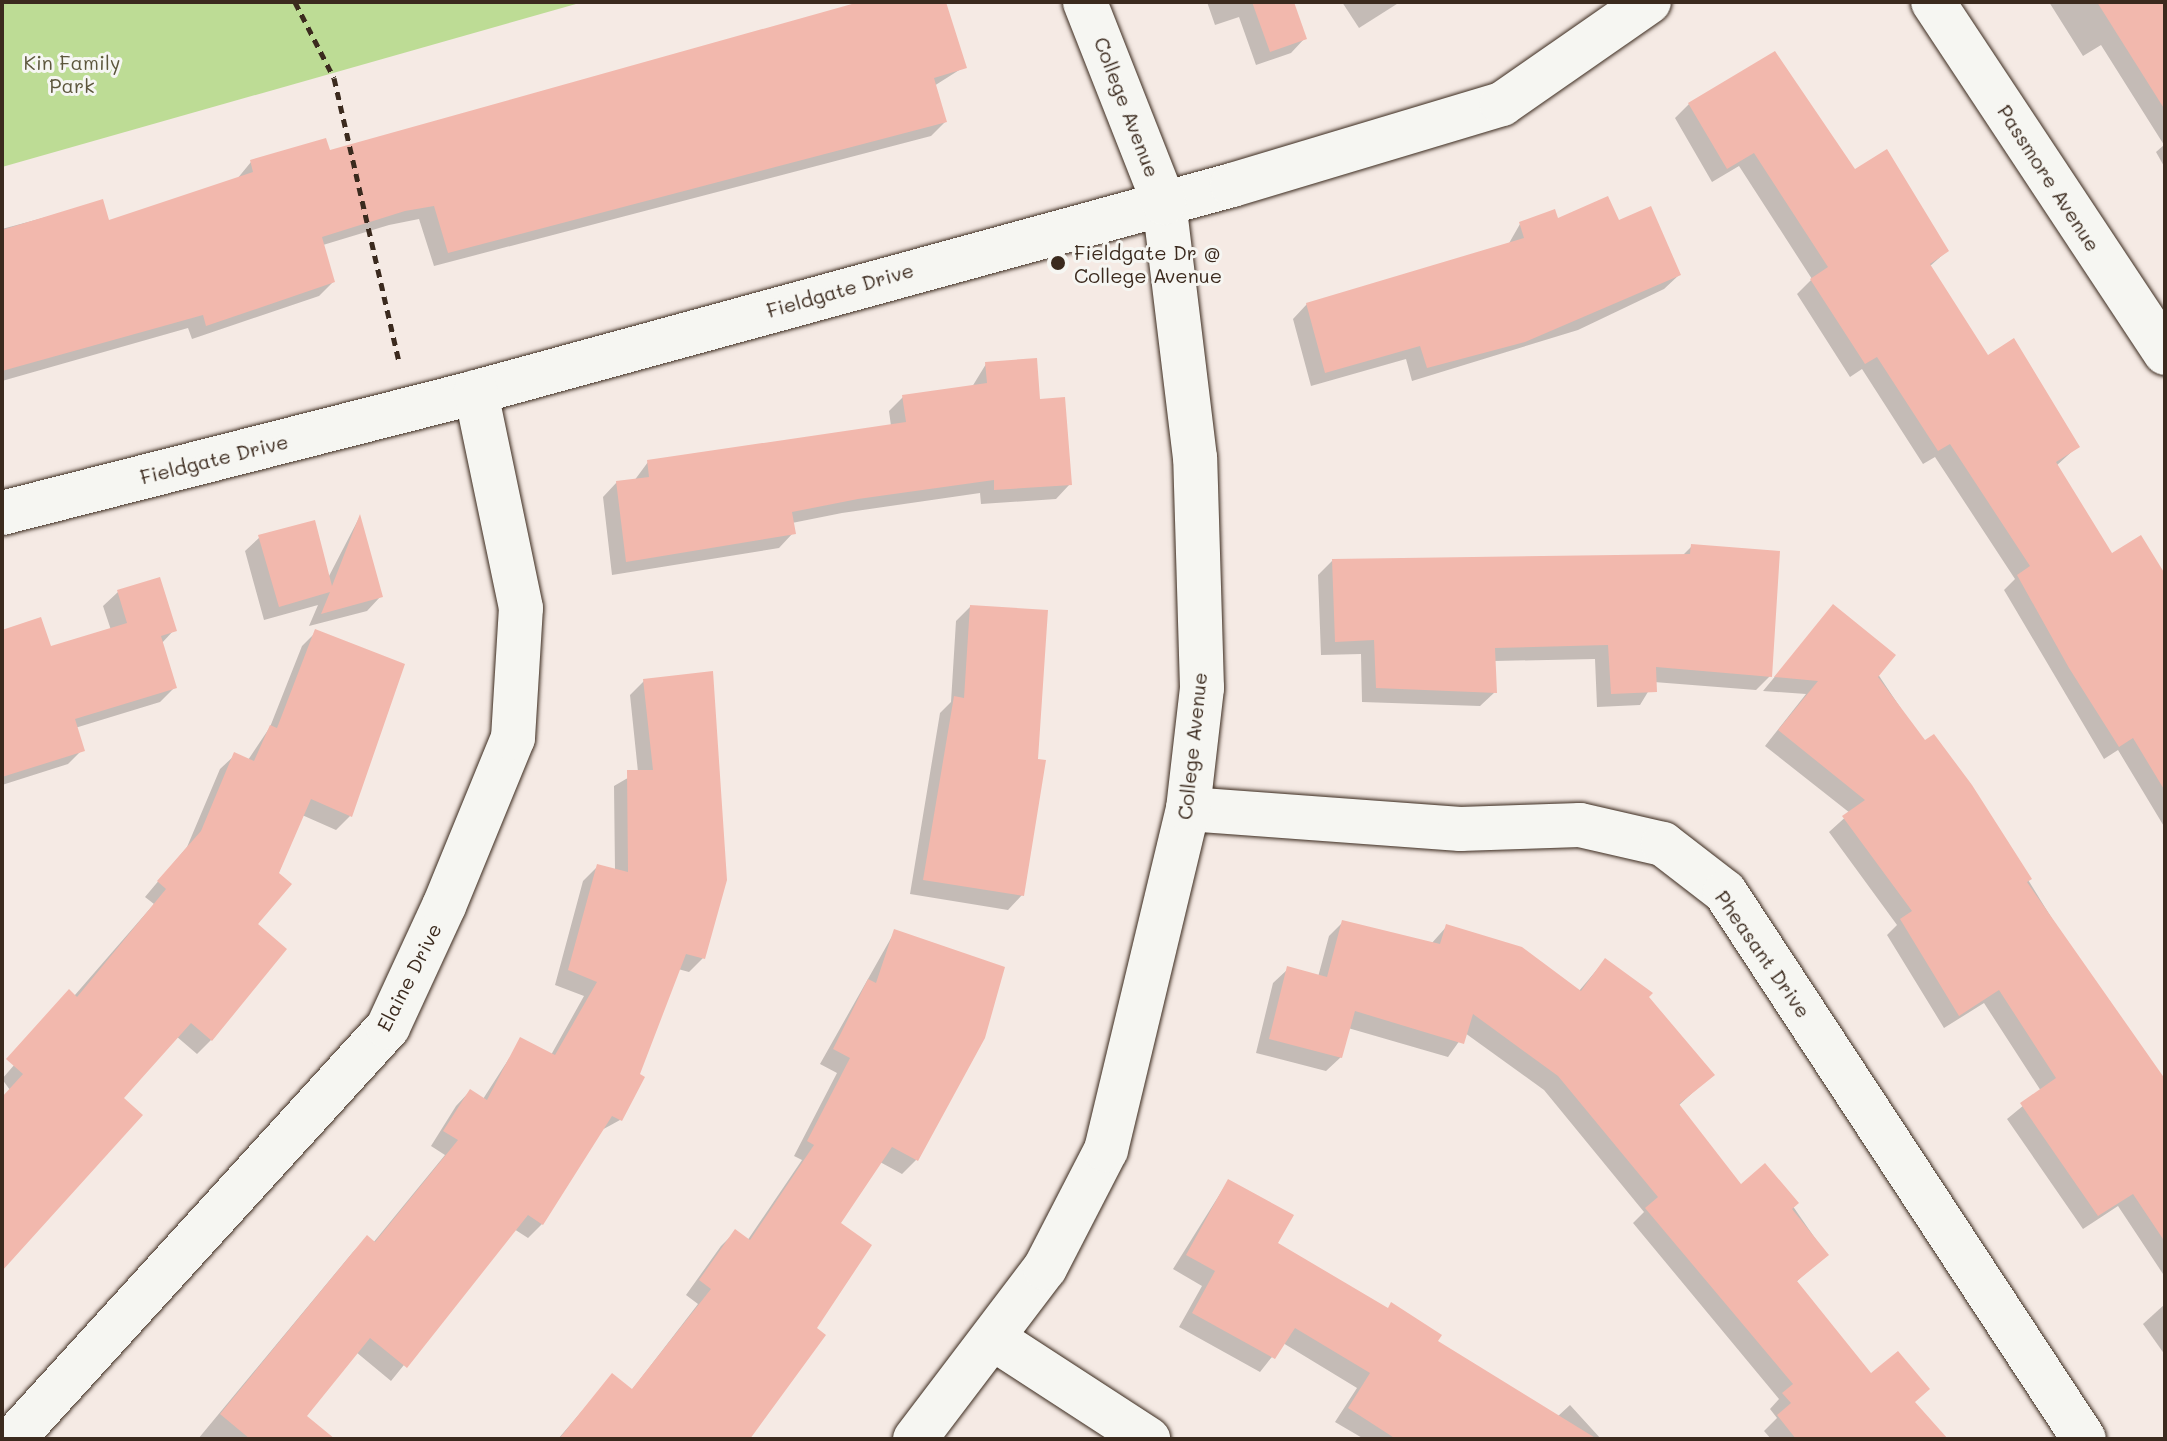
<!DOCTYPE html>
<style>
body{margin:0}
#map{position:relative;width:2167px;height:1441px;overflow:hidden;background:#f5eae4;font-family:Mali,sans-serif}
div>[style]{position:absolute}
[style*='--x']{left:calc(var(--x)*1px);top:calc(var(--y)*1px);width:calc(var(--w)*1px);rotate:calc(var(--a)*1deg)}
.green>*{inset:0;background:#bddc95}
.shadow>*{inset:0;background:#0003}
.building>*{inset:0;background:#f2b8ad}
.path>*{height:5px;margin-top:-2.5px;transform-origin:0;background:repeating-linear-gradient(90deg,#3b2a1e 0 8px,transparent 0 14px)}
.roads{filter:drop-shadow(0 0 2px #3b2a1e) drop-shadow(0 0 2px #3b2a1e)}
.minor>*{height:44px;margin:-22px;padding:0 22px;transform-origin:22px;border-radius:22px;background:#f6f6f2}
.dots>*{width:22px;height:22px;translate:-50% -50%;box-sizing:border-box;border:4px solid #f6f6f2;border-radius:50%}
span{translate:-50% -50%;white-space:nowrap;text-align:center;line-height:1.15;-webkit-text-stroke:6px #f6f6f2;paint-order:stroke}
.park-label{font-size:20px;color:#5c563c}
.street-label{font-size:20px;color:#3b2a1e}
.poi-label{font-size:20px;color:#3b2a1e}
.left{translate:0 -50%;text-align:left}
.frame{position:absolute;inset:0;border:4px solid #3b2a1e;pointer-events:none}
</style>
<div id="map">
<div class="green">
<div style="clip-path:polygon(2px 2px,583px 2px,2px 167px)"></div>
</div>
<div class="shadow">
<div style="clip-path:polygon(866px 2px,944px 2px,964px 67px,934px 86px,945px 122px,931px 136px,434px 266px,419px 219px,389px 225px,323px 245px,333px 282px,319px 296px,192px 339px,188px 328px,2px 381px,2px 229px,102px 202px,108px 222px,237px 179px,251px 162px,329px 152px)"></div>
<div style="clip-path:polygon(1207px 2px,1292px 2px,1305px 38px,1291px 53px,1256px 65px,1239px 17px,1215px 25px)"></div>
<div style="clip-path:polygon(1342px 2px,1400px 2px,1359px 28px)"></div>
<div style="clip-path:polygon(2049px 2px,2165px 2px,2165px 168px,2156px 152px,2164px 145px,2101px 45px,2083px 56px)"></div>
<div style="clip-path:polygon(1689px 104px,1854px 172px,1947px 251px,1929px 267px,1988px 358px,2077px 447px,2056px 466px,2112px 555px,2165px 578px,2165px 828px,2118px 750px,2104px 759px,2004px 590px,2015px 579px,1935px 457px,1923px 464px,1862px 369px,1850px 377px,1797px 294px,1812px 279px,1739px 166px,1712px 182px,1675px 118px)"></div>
<div style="clip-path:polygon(1618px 222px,1679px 275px,1664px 289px,1578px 330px,1412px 381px,1406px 359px,1311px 386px,1293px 319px,1307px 304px,1508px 245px,1520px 224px)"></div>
<div style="clip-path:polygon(986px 364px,1039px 401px,1070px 484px,1056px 499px,981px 504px,980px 493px,842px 513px,792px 523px,793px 533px,779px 548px,612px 575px,603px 497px,617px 482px,634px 481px,648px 462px,891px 426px,889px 411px,903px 397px,972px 387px)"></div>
<div style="clip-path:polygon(359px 518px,381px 596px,367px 611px,309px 626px,318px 605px,264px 620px,245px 551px,260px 537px,328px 578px)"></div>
<div style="clip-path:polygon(1692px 546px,1770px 676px,1756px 690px,1654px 682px,1640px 705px,1597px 707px,1595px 659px,1494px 661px,1495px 692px,1480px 706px,1362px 702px,1361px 654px,1321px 655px,1318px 575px,1332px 561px,1682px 556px)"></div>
<div style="clip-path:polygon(118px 592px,174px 630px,161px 644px,174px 688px,160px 702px,75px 728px,82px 750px,68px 764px,2px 785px,2px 631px,50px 649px,111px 630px,103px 606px)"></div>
<div style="clip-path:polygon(970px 607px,1022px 895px,1008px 910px,910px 894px,940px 713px,951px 702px,956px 621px)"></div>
<div style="clip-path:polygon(1833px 607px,1924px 743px,1970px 786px,2106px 1006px,2165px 1082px,2165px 1277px,2118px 1206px,2083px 1229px,2007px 1119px,2041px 1091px,1984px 1003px,1944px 1028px,1887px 935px,1897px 925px,1829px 832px,1850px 813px,1765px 746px,1806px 694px,1763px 691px)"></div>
<div style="clip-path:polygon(316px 632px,351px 815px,336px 830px,302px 815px,211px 1040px,197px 1054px,176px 1036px,121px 1098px,2px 1269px,2px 1099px,10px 1090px,2px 1079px,154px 904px,145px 897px,187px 847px,220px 769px,235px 755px,248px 760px,270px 727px,302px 646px)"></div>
<div style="clip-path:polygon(644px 681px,703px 958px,689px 972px,678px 969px,637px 1075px,643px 1078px,620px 1120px,600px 1131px,542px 1224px,528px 1238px,514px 1229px,391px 1381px,356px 1352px,304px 1416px,326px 1439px,198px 1439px,353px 1252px,367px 1238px,373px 1243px,445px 1155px,431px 1146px,456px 1106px,470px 1091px,483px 1099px,521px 1040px,551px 1055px,584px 996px,555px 985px,583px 881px,598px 866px,615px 871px,614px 786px,638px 772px,630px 695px)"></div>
<div style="clip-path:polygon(1343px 922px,1431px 944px,1447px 926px,1579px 991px,1605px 960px,1712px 1075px,1678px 1106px,1741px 1187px,1765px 1166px,1826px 1254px,1795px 1283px,1871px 1376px,1913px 1403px,1945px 1439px,1771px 1439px,1764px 1431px,1777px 1418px,1770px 1409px,1779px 1399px,1633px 1223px,1644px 1212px,1544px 1090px,1465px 1033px,1448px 1057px,1348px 1028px,1341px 1057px,1326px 1071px,1256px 1053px,1273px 983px,1288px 969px,1318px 977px,1329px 936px)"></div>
<div style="clip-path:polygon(895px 931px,917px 1159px,902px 1174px,880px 1162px,838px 1224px,733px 1439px,558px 1439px,612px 1376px,631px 1391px,698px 1304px,686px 1295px,721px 1246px,735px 1232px,747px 1241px,802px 1160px,794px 1156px,837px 1073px,820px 1064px)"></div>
<div style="clip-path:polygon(1228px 1181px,1276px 1243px,1557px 1417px,1570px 1405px,1601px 1439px,1364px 1439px,1335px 1422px,1357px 1388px,1283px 1343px,1260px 1372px,1179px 1327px,1202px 1286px,1173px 1269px)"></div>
<div style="clip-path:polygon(2165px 1304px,2165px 1355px,2143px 1324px)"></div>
</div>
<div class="building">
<div style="clip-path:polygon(859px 2px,946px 2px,967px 68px,934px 78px,947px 122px,448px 253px,434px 206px,405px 211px,322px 237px,335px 282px,206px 326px,203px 315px,2px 371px,2px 230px,103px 199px,109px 220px,253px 172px,250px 160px,326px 138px,330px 150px)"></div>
<div style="clip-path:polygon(1252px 2px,1294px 2px,1307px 39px,1270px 52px)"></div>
<div style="clip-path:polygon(2097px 2px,2165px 2px,2165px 110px)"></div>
<div style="clip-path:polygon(1775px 51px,1855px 169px,1887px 149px,1949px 251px,1930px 264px,1988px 355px,2014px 338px,2080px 447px,2056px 462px,2112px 553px,2141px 535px,2165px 574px,2165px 791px,2133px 738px,2119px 747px,2069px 668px,2017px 575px,2030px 566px,1950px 444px,1938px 451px,1877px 357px,1865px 364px,1810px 279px,1828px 267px,1754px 153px,1727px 169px,1688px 103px)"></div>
<div style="clip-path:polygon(1608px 196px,1619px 220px,1651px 206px,1681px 275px,1525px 342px,1427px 368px,1420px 346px,1325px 373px,1306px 303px,1524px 238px,1519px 222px,1555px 209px,1558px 218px)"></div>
<div style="clip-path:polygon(1037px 358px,1040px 399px,1065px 397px,1072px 485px,994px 490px,994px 480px,858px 499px,792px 512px,796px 534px,626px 562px,616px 481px,649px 477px,647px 460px,906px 422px,902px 395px,987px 383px,985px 362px)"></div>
<div style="clip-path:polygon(360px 514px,383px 597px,321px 614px,330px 592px,279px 607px,258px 535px,315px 520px,332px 586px)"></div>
<div style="clip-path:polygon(1691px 544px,1780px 551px,1772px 677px,1656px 667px,1657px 692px,1611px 694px,1608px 645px,1495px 648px,1497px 693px,1376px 688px,1374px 640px,1335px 642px,1332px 559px,1690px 554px)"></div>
<div style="clip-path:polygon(160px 577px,177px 631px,161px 636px,177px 688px,75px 719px,85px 751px,2px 777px,2px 630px,41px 617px,51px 646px,127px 623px,117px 590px)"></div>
<div style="clip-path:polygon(1833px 604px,1896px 655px,1878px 677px,1925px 740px,1934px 734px,1972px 785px,2032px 879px,2027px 882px,2165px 1079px,2165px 1242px,2133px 1194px,2098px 1216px,2020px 1103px,2056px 1078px,1999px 990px,1959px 1016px,1900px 919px,1912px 911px,1842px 816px,1865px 800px,1778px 730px,1818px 681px,1774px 677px)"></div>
<div style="clip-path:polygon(970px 605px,1048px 610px,1038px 759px,1046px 760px,1024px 896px,923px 880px,954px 696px,964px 698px)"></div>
<div style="clip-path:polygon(315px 629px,405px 664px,352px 817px,311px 799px,279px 873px,292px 884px,258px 924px,287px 949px,212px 1041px,191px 1023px,124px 1098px,143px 1115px,2px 1271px,2px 1097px,23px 1074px,6px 1059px,69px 989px,77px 997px,166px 889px,157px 881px,201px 831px,234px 752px,254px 761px,270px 725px,277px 728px)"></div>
<div style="clip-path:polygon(713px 671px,727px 880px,705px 959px,686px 954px,640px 1074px,645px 1077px,622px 1121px,612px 1116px,543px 1225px,528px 1215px,407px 1368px,370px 1338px,307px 1416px,335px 1439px,250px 1439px,220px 1414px,367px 1235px,375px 1242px,458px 1140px,443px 1131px,470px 1089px,487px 1100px,520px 1037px,555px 1055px,597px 982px,568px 970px,597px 864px,628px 872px,627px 770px,653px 770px,643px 679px)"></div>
<div style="clip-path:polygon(1342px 920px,1440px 944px,1446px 924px,1522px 947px,1581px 991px,1605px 958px,1653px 993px,1649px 997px,1715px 1075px,1679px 1104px,1741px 1184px,1765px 1163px,1799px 1203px,1792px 1209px,1829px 1255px,1797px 1281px,1871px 1373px,1898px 1351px,1930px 1389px,1915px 1402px,1948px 1439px,1796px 1439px,1777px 1415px,1791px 1403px,1782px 1393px,1793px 1384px,1645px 1208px,1658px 1197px,1558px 1076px,1473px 1014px,1464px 1044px,1355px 1011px,1342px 1058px,1269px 1039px,1287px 966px,1327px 977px)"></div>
<div style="clip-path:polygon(894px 929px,1005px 967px,985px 1038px,918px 1161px,892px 1147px,841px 1223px,872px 1245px,817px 1328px,826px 1335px,750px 1439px,559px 1439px,612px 1373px,632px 1389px,711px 1289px,699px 1280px,735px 1229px,750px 1240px,814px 1145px,807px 1141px,850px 1058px,833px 1049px,868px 979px,876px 983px)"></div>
<div style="clip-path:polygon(1228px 1179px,1294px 1215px,1278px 1243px,1388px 1308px,1391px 1302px,1442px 1335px,1438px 1341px,1597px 1439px,1396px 1439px,1348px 1408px,1370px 1373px,1295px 1328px,1275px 1359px,1192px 1313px,1215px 1271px,1186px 1255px)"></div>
</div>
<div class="path">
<div style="--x:295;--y:2;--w:85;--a:62.8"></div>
<div style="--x:334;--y:78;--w:291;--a:77.1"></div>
</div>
<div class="roads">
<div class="minor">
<div style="--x:1933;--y:2;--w:421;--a:56.5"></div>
<div style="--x:2;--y:513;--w:489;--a:-14.3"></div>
<div style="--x:476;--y:392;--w:784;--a:-15.31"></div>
<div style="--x:1232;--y:185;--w:282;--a:-16.7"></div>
<div style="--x:1502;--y:104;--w:179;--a:-34.8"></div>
<div style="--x:1188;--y:809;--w:273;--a:4.2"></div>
<div style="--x:1460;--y:829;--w:120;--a:-1.9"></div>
<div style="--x:1580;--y:825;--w:85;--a:12.9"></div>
<div style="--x:1663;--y:844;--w:78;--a:37.7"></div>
<div style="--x:1725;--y:892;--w:654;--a:56.72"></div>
<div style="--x:994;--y:1339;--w:184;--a:33"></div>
<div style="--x:13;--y:1439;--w:557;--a:-47.69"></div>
<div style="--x:388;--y:1027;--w:133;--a:-65.2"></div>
<div style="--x:444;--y:906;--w:182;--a:-67.7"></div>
<div style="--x:513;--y:738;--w:130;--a:-86.5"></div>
<div style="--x:521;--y:608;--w:221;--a:-101.8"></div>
<div style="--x:915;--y:1439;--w:215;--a:-52.8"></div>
<div style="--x:1045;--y:1268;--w:133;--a:-62.7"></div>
<div style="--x:1106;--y:1150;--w:351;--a:-76.5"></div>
<div style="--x:1188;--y:809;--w:122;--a:-83.4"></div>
<div style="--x:1202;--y:688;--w:230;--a:-91.7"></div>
<div style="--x:1195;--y:458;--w:257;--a:-96.9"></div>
<div style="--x:1164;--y:203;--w:216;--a:-111.5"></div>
</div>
</div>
<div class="dots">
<div style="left:1058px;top:263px;background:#3b2a1e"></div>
</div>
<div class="park-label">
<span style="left:72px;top:74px">Kin Family<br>Park</span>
</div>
<div class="street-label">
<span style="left:1127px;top:107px;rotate:69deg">College Avenue</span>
<span style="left:2049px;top:178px;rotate:57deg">Passmore Avenue</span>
<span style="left:840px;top:290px;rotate:-16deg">Fieldgate Drive</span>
<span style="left:214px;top:459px;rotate:-14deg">Fieldgate Drive</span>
<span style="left:1192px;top:746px;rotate:-84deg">College Avenue</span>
<span style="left:1763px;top:954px;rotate:55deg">Pheasant Drive</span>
<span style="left:409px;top:977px;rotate:-63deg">Elaine Drive</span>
</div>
<div class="poi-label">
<span class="left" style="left:1074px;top:264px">Fieldgate Dr @<br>College Avenue</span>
</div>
<div class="frame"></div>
</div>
